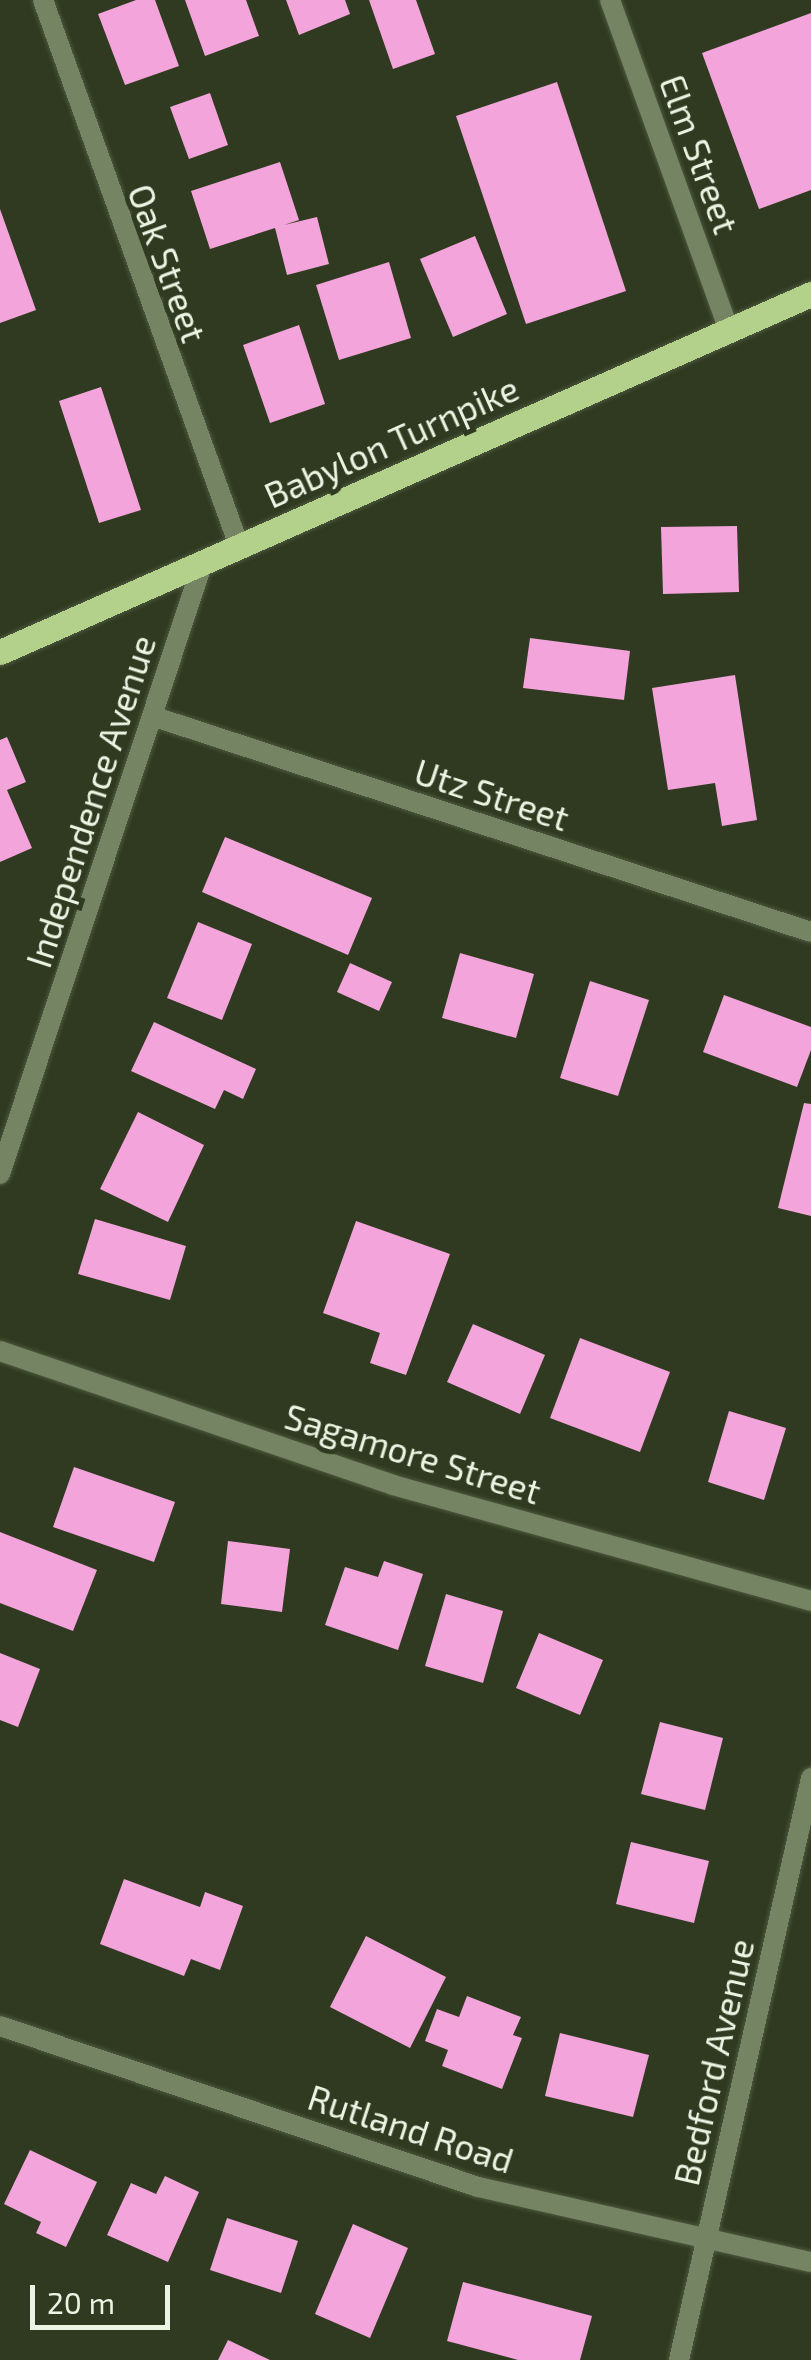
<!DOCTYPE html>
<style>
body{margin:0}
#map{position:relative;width:811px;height:2360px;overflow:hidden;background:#2f3a20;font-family:"Exo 2",sans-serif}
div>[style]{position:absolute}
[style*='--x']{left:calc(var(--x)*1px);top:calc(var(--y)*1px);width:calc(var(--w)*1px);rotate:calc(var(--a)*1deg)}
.building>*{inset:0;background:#f3a4da}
.roads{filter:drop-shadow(0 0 2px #4d583f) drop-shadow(0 0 2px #4d583f)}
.street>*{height:20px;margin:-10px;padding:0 10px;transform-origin:10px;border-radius:10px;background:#758462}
.primary>*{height:25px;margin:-12.5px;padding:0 12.5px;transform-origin:12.5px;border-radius:12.5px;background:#b4d18c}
span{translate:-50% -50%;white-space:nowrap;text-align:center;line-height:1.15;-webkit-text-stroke:10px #2f3a20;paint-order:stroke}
.street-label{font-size:35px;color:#ecf4e4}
.scale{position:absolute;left:30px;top:2285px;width:140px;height:45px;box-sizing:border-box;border:5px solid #ecf4e4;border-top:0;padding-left:12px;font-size:30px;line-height:35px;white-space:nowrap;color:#ecf4e4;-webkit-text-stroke:8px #2f3a20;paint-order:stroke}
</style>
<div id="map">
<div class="building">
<div style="clip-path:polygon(136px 0,155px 0,179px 66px,125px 85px,98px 14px)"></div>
<div style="clip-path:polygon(185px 0,246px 0,259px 36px,205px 56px)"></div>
<div style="clip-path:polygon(286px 0,345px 0,350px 14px,299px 35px)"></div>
<div style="clip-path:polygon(369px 0,416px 0,435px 54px,393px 69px)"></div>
<div style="clip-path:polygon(811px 13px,811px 190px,759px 209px,702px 53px)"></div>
<div style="clip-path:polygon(557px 82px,626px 291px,526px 324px,456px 116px)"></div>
<div style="clip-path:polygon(210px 93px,228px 145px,189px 159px,170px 107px)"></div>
<div style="clip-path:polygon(280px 162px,299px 220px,284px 225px,317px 217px,329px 264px,287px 275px,275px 228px,210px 249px,191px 191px)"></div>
<div style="clip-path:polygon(0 209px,36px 310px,0 323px)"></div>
<div style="clip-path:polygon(475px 236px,507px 314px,453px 337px,420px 259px)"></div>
<div style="clip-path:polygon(389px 262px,411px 338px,339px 360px,316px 285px)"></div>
<div style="clip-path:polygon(299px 325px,325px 404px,270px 423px,243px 345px)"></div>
<div style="clip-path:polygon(101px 387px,141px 510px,99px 523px,59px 401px)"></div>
<div style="clip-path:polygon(737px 526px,739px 592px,663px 594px,661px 527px)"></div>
<div style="clip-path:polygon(530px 638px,630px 651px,624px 700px,523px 688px)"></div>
<div style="clip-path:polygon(735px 675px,757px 820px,722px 826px,715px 783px,668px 790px,652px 688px)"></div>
<div style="clip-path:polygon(7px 737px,26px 782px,7px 790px,32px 848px,0 862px,0 740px)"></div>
<div style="clip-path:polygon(225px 837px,372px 898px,348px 955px,202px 892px)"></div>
<div style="clip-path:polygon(198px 922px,252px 944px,222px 1020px,167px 998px)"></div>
<div style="clip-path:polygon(460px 953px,534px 974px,516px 1038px,442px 1018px)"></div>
<div style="clip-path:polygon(350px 963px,392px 982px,379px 1011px,337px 992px)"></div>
<div style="clip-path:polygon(590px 981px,649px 1000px,618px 1096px,560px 1078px)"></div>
<div style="clip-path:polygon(724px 995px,811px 1027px,811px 1050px,797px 1087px,703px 1052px)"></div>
<div style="clip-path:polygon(154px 1022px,256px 1069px,243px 1099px,224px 1090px,215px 1109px,131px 1071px)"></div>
<div style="clip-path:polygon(804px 1103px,811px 1104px,811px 1216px,778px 1208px)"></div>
<div style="clip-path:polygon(138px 1112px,204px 1145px,168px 1222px,100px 1189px)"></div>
<div style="clip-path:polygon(95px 1219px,186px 1246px,170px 1300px,78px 1274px)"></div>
<div style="clip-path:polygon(356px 1221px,450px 1254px,406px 1375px,370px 1363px,380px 1333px,323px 1313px)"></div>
<div style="clip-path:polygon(473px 1324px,545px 1355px,520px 1414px,447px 1382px)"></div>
<div style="clip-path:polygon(580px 1338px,670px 1372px,640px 1452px,550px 1418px)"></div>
<div style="clip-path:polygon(729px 1411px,786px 1428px,764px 1500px,708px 1482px)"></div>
<div style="clip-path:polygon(74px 1467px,175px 1502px,154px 1562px,53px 1527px)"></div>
<div style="clip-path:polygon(0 1532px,97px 1570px,73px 1631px,0 1603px)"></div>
<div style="clip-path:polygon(228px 1541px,290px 1549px,282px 1612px,221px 1604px)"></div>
<div style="clip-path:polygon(384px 1561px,423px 1574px,398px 1650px,325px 1625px,345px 1567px,378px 1577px)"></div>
<div style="clip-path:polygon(446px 1594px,503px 1611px,483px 1683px,425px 1666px)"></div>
<div style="clip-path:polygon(539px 1633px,603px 1660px,580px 1715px,516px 1688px)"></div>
<div style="clip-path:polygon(0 1653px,40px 1669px,18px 1727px,0 1720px)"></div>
<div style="clip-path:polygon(660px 1722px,723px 1738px,705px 1810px,641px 1794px)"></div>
<div style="clip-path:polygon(631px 1842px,709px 1861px,694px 1923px,616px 1904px)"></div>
<div style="clip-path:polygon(124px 1879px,200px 1907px,205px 1892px,243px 1906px,220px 1970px,191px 1959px,184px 1976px,100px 1944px)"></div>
<div style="clip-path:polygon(366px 1936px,446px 1977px,410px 2048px,330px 2007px)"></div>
<div style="clip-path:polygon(467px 1996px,521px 2017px,513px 2035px,522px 2038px,502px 2089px,442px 2066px,448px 2050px,425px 2041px,437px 2009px,459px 2017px)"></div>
<div style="clip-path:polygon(560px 2033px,649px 2055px,633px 2117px,545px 2096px)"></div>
<div style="clip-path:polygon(30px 2150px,97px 2182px,66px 2247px,36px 2233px,41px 2222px,4px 2204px)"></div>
<div style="clip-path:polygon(165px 2176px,199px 2192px,168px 2262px,107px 2235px,131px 2183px,156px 2194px)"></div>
<div style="clip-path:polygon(227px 2218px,298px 2241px,281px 2293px,210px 2270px)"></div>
<div style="clip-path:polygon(353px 2224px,408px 2248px,370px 2338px,315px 2314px)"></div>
<div style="clip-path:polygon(463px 2282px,592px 2316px,580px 2360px,518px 2360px,447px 2341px)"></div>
<div style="clip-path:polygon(228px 2340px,270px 2360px,218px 2360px)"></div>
</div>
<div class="roads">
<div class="street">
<div style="--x:43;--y:0;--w:580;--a:70.25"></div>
<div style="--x:610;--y:0;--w:351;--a:70.2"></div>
<div style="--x:152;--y:716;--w:693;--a:18.15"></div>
<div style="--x:0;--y:1174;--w:645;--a:-71.65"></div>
<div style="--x:0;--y:1351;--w:415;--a:18.8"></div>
<div style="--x:393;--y:1485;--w:434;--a:15.5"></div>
<div style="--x:0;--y:2026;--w:504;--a:18.61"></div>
<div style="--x:478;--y:2187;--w:341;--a:12.7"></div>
<div style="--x:679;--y:2360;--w:597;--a:-77.22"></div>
</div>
<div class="primary">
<div style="--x:0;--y:652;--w:887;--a:-23.82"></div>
</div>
</div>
<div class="street-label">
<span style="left:700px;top:154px;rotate:70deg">Elm Street</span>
<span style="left:168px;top:263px;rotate:70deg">Oak Street</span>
<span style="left:391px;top:441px;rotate:-24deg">Babylon Turnpike</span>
<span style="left:492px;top:794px;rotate:18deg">Utz Street</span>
<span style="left:90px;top:801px;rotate:-72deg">Independence Avenue</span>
<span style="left:413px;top:1453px;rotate:17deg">Sagamore Street</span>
<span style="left:713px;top:2062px;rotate:-77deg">Bedford Avenue</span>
<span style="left:411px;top:2128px;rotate:18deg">Rutland Road</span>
</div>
<div class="scale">20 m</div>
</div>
